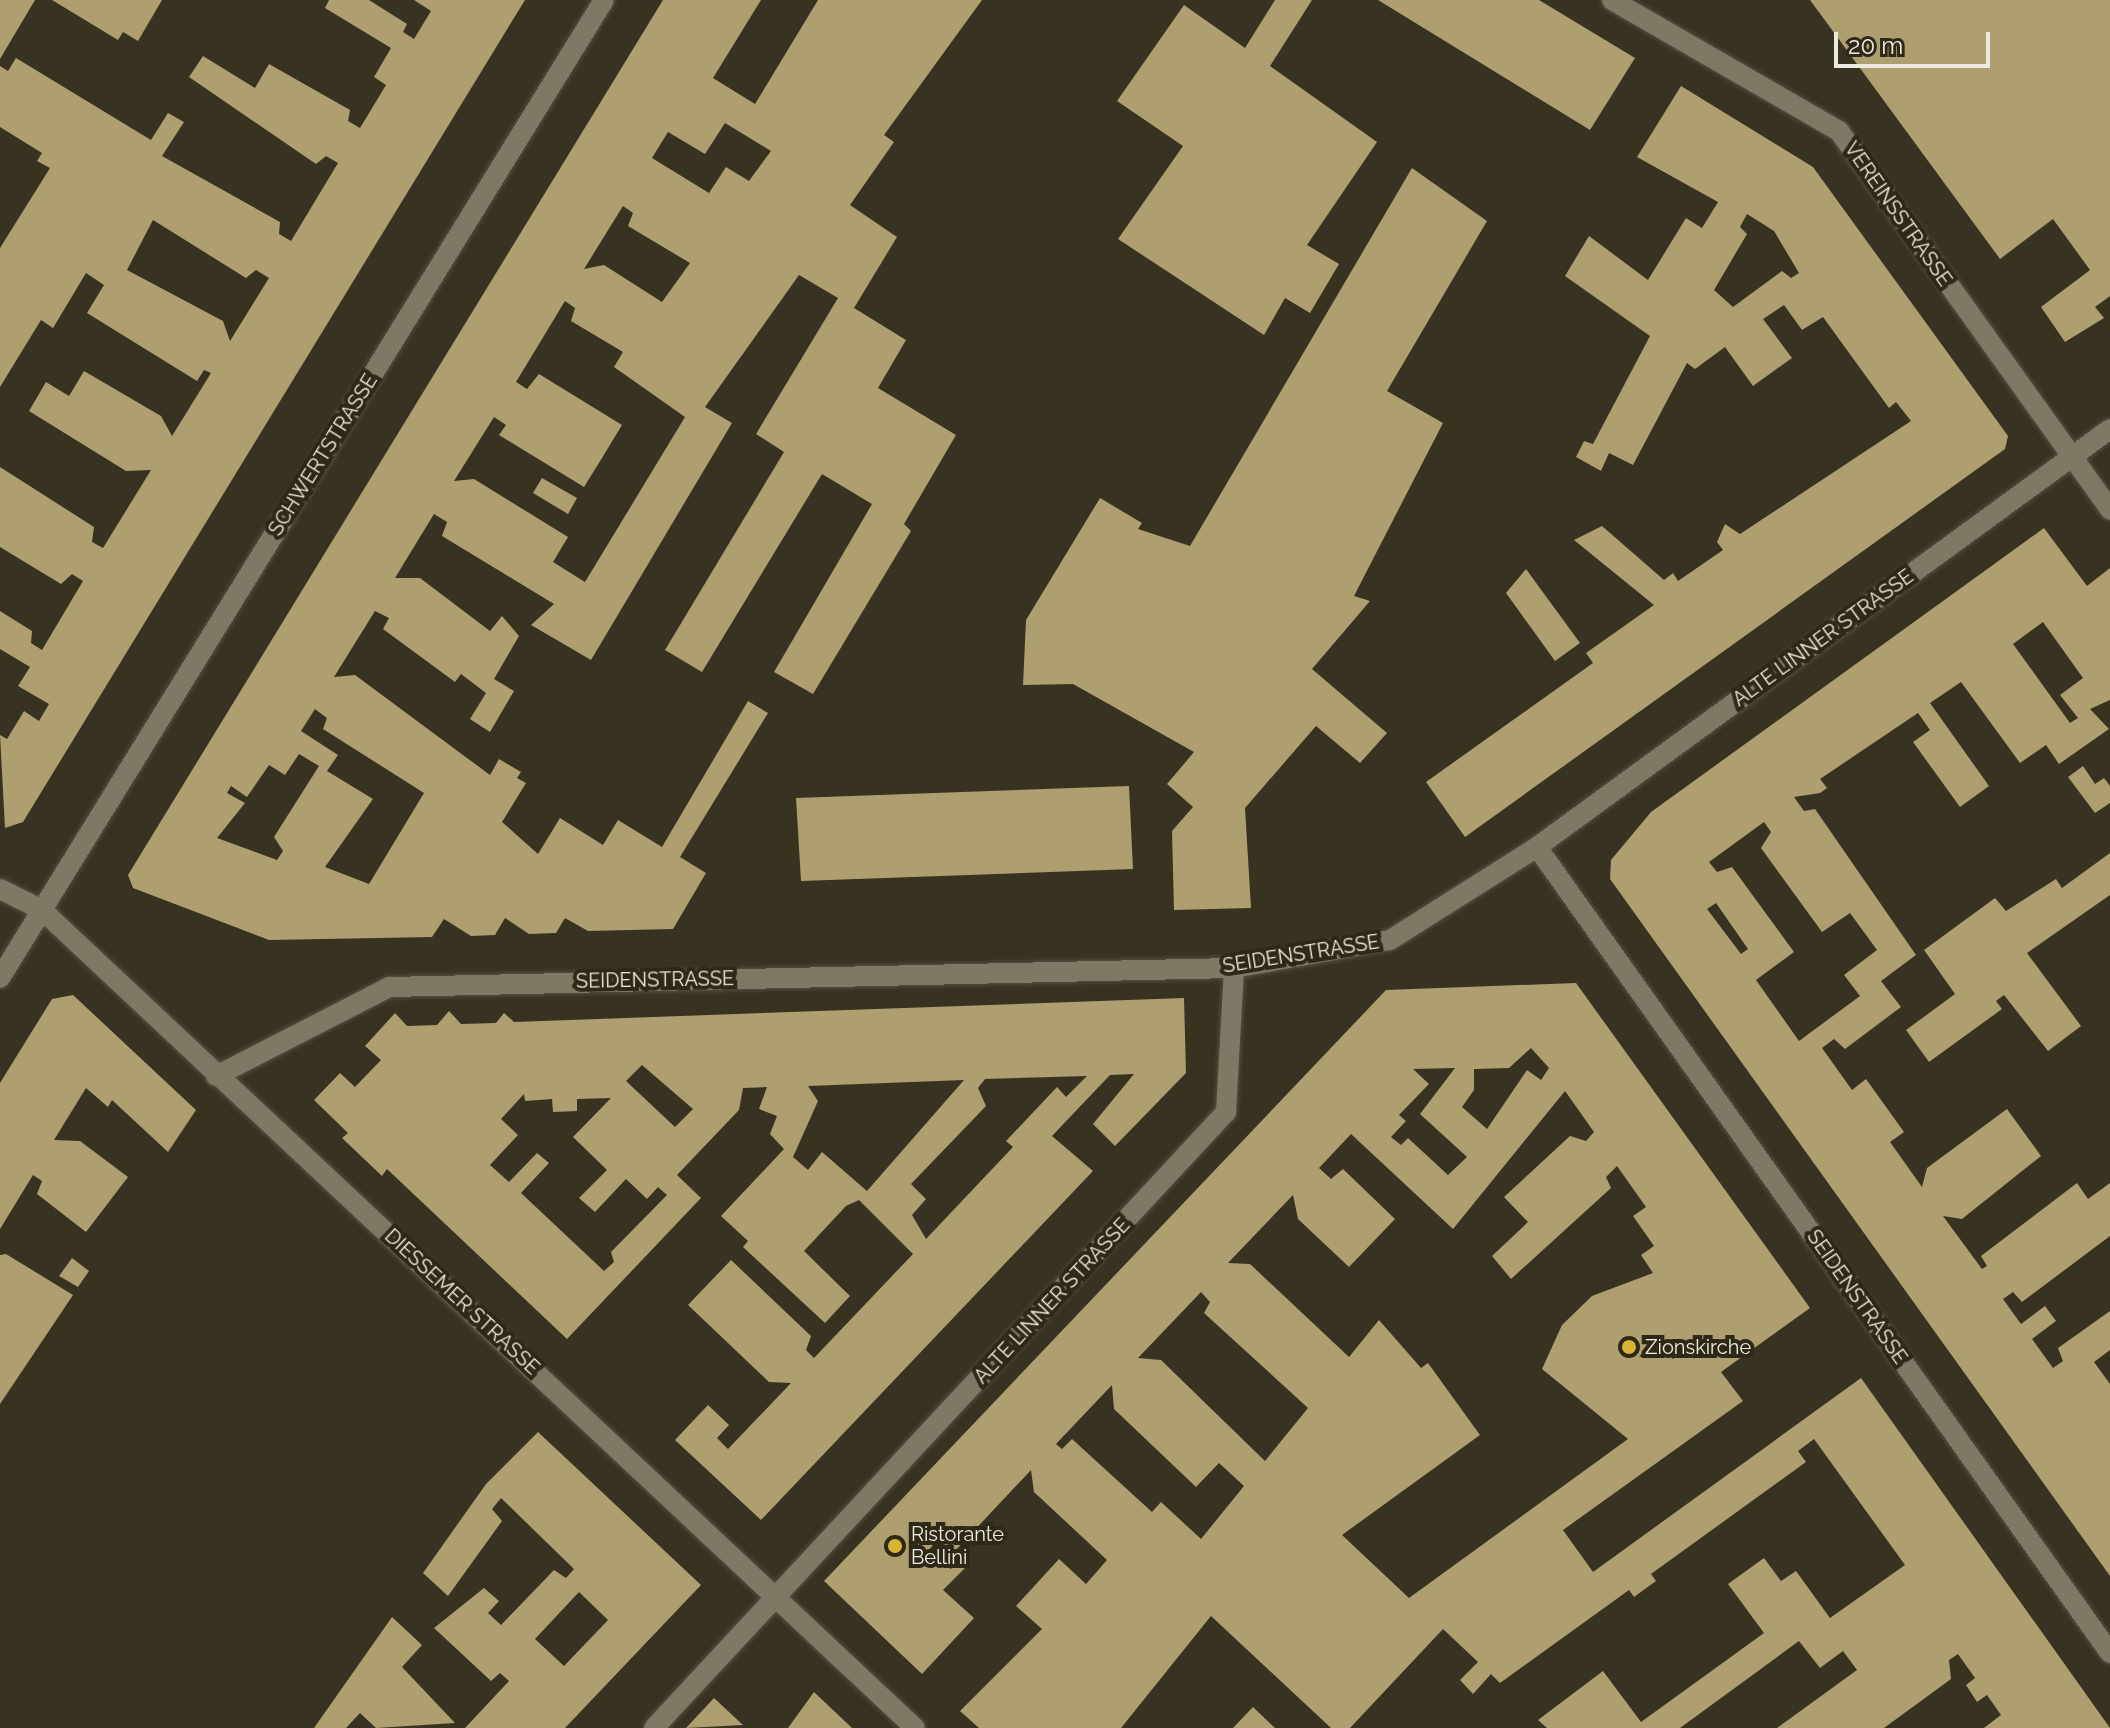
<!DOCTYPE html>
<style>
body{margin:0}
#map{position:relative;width:2110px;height:1728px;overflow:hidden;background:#383221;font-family:Raleway,sans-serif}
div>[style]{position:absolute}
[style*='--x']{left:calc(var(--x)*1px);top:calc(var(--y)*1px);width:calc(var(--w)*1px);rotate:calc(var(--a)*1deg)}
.building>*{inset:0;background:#ae9f70}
.roads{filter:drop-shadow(0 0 2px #554f3f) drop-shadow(0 0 2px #554f3f)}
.minor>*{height:20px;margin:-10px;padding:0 10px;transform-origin:10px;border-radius:10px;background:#7e7864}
.dots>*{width:22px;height:22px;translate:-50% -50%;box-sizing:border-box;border:4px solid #2e2817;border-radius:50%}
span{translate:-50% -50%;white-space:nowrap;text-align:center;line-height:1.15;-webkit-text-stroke:8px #2e2817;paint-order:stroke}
.street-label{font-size:20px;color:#ece9de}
.poi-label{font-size:20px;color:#ece9de}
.left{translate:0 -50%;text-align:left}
.scale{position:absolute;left:1834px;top:32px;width:156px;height:36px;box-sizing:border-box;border:4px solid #ece9de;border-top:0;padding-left:10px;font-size:24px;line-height:28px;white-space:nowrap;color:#ece9de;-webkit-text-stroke:6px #2e2817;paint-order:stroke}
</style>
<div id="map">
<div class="building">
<div style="clip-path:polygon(0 0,35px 0,0 59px)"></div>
<div style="clip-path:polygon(52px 0,162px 0,138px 41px,123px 32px,118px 40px)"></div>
<div style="clip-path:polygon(evenodd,329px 0,369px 0,407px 24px,403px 32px,414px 39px,431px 11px,414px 0,525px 0,23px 822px,5px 828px,0 735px,7px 739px,24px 711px,39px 721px,49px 704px,18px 686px,30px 667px,0 649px,0 611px,32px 631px,31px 643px,42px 650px,83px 581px,72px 574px,61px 584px,0 547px,0 467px,94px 527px,92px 542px,103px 548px,151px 470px,126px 471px,29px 411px,46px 382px,69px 396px,84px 371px,161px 416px,172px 436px,211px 373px,204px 370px,197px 381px,87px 313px,104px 285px,86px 273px,53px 328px,41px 320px,0 387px,0 248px,50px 168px,37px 161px,42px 153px,0 127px,0 66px,8px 71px,16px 58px,151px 140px,168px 113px,184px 122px,162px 156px,280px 222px,279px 234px,291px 241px,338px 163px,326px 156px,316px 164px,189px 77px,203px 56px,255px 88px,269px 64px,350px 110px,348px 121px,360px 128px,386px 85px,374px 77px,391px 48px,325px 8px,329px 0,153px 220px,246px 278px,256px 270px,269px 278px,230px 341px,223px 321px,127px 270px,153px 220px)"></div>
<div style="clip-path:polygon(evenodd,663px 0,761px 0,713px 78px,755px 104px,818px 0,982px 0,884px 135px,894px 142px,850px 205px,897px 237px,854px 308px,906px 340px,878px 388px,956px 435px,904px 524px,911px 531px,813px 694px,774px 672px,872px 504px,822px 474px,702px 672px,665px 650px,784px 452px,756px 434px,838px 298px,799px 275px,705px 407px,732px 423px,591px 660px,531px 625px,554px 604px,442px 536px,447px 522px,434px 514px,395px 578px,420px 578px,490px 631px,502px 616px,519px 636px,494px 679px,514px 691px,490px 732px,470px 719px,486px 693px,461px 674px,455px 682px,383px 629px,389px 618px,375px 611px,334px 677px,355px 675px,490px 775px,499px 759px,521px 772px,517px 778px,526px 783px,502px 822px,538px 854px,560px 818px,603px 845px,618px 820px,662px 847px,748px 701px,768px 713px,680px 857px,706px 873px,673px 929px,588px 931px,565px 918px,556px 933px,529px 934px,505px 918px,495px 935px,471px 936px,444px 919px,432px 937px,269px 940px,133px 888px,128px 875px,663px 0,725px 123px,771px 151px,749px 181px,726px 167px,709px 193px,652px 158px,668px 132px,705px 154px,725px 123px,663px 0,623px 206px,633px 213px,628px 226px,690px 263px,662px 302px,604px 265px,584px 269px,623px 206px,663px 0,565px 301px,575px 308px,571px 321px,623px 352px,614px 367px,685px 417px,585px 582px,553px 562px,568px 537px,474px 479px,454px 481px,494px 417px,506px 425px,499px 435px,584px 487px,602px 458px,622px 425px,539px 374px,527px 389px,516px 382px,565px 301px,663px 0,315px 709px,327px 718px,323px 729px,424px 793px,369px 884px,325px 867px,373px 799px,327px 771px,338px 755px,301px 731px,315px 709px,663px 0,299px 754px,319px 766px,274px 837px,283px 851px,277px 860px,217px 838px,245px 803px,227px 793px,231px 786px,247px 797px,269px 765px,285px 775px,299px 754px)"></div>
<div style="clip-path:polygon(1275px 0,1312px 0,1270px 66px,1377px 142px,1307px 245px,1339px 264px,1310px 313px,1285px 298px,1264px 335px,1118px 239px,1183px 146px,1117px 101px,1184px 5px,1245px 48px)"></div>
<div style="clip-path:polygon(1378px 0,1539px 0,1635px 58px,1590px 130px)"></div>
<div style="clip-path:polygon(1810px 0,2110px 0,2110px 296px,2095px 307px,2104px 318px,2065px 342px,2041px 307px,2090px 270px,2053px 219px,2000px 259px)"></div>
<div style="clip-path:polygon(evenodd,1681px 86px,1813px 167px,2008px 436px,2005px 449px,1465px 837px,1426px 782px,1593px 663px,1586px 653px,1654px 605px,1574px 540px,1602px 526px,1664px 580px,1673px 573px,1678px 581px,1723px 550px,1717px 542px,1725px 524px,1740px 534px,1911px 421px,1896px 402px,1889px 408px,1823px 317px,1802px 330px,1784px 305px,1763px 319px,1792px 358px,1753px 386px,1725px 347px,1695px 369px,1687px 363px,1633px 465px,1609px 453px,1601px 471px,1576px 457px,1584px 441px,1593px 444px,1650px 336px,1565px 276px,1589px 236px,1648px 280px,1686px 218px,1702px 228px,1718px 202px,1637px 157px,1681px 86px,1747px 214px,1774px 231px,1799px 273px,1791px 278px,1782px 271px,1733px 307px,1714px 290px,1747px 234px,1740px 227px,1747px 214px)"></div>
<div style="clip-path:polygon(1412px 168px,1487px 221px,1387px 391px,1443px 423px,1354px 596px,1370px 601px,1312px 669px,1387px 733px,1360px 763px,1316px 726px,1245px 808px,1251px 908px,1174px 910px,1172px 831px,1193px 807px,1167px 784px,1194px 752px,1073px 684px,1023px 685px,1026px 620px,1100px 498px,1142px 523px,1138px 529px,1190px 546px)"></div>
<div style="clip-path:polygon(542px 478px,577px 498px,568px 514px,533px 493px)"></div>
<div style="clip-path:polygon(evenodd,2044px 528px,2087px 586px,2110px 568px,2110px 700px,2090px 709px,2109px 729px,2059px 764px,2046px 745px,2020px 763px,1961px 682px,1930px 703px,1989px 786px,1960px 807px,1913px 742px,1930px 730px,1918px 713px,1820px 779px,1827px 788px,1820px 793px,1794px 797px,1804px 811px,1815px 809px,1916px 955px,1881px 981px,1901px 1007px,1845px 1049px,1834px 1039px,1822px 1048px,1852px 1090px,1866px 1079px,1904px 1132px,1890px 1142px,1922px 1187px,1927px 1168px,2007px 1109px,2041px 1156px,1962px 1219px,1943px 1216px,1982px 1269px,1987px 1266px,1981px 1256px,2077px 1183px,2088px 1199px,2110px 1183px,2110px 1236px,2022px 1302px,2013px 1292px,2003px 1299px,2021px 1324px,2045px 1306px,2056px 1321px,2032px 1339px,2053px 1368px,2063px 1361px,2058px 1348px,2110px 1311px,2110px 1350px,2094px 1362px,2110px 1384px,2110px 1576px,1610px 879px,1611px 860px,1651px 812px,2044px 528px,2043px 622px,2083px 678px,2060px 695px,2078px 718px,2070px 723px,2013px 644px,2043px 622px,2044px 528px,1764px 822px,1771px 832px,1761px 848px,1822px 932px,1850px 913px,1877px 950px,1844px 975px,1860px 996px,1799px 1041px,1756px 980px,1794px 952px,1732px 867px,1717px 872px,1709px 862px,1764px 822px,2044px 528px,1716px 903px,1748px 949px,1741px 954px,1707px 909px,1716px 903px)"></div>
<div style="clip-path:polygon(1526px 569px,1580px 643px,1555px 661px,1506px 593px)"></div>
<div style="clip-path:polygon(2083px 766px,2095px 784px,2104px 778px,2110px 786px,2110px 803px,2095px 813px,2068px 777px)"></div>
<div style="clip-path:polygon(1129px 786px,1133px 869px,801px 881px,796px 798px)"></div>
<div style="clip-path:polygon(2110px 853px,2110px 895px,2027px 953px,2081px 1026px,2048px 1051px,2004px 995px,1996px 1001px,2002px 1009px,1929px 1062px,1906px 1030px,1955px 994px,1924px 950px,1995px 898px,2006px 911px,2056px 879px,2062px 888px)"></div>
<div style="clip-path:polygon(evenodd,1576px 983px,1810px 1308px,1721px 1372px,1743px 1401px,1563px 1530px,1593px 1572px,1861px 1378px,2110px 1728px,1984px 1728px,2001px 1715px,1987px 1695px,1977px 1702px,1966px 1685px,1975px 1678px,1958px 1654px,1949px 1660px,1951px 1679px,1884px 1728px,1777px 1728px,1857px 1670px,1843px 1651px,1820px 1668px,1799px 1641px,1680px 1728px,1547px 1728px,1538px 1720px,1603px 1671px,1641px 1722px,1764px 1633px,1728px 1584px,1764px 1558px,1781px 1581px,1796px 1571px,1830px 1618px,1905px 1565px,1814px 1439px,1798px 1451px,1806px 1462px,1651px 1574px,1656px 1581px,1634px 1597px,1629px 1590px,1500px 1683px,1491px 1674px,1473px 1694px,1460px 1680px,1478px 1662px,1443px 1629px,1350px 1728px,1331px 1728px,1211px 1616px,1121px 1728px,979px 1728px,960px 1711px,1042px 1629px,1016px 1606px,1059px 1559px,1086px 1584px,1107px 1560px,1034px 1492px,1031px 1470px,954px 1552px,968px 1565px,943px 1590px,974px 1618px,922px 1674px,824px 1581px,1386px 990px,1576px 983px,1531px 1048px,1549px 1068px,1541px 1080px,1527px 1070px,1487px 1129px,1462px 1107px,1474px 1090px,1474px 1069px,1509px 1068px,1531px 1048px,1576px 983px,1455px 1068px,1420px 1114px,1467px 1157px,1448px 1175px,1408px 1138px,1401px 1145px,1391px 1137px,1406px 1121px,1399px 1115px,1429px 1084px,1413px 1069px,1455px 1068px,1576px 983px,1565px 1091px,1594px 1132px,1586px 1141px,1570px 1136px,1504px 1197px,1528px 1222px,1492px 1256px,1511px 1279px,1611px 1188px,1606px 1177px,1617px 1166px,1646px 1207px,1633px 1216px,1654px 1246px,1641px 1255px,1653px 1273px,1592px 1296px,1562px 1325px,1542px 1369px,1628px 1439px,1409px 1598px,1342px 1535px,1480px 1435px,1428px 1363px,1421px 1368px,1379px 1320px,1349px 1357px,1250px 1264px,1228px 1263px,1293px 1195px,1298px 1219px,1349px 1267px,1395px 1219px,1343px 1169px,1331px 1179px,1319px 1168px,1351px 1134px,1453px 1229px,1565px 1091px,1576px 983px,1201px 1292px,1210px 1302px,1204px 1313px,1308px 1408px,1265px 1461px,1161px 1360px,1138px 1358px,1201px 1292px,1576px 983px,1112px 1385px,1114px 1409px,1196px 1487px,1219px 1463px,1244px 1486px,1201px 1539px,1161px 1502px,1152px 1512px,1072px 1439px,1062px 1449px,1056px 1444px,1112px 1385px,1576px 983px,937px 1540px,952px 1554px,941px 1566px,927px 1552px,937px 1540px)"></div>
<div style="clip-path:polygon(73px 995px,196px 1110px,168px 1152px,112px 1100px,108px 1107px,86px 1088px,54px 1140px,80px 1141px,128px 1177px,86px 1232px,37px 1194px,42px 1181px,33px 1175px,0 1229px,0 1083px,52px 999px)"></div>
<div style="clip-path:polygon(evenodd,1184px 998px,1186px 1073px,1115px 1146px,1093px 1124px,1134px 1074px,1110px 1075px,1052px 1136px,1093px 1171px,761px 1520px,675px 1440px,708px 1405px,729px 1425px,717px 1438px,728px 1449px,791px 1383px,769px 1382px,688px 1305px,731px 1260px,811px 1336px,806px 1350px,814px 1358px,913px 1254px,859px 1200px,846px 1206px,804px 1251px,850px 1296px,825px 1323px,743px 1247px,748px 1241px,721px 1216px,784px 1149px,770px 1134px,777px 1116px,759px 1109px,767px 1087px,743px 1088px,739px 1110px,677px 1175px,701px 1198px,567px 1339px,387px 1169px,382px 1176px,342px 1138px,348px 1133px,314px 1100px,340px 1073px,355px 1087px,381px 1060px,365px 1046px,395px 1013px,407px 1026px,437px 1025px,449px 1011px,461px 1024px,496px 1023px,504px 1013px,514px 1022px,1184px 998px,642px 1065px,693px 1109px,675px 1127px,626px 1081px,642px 1065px,1184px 998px,1087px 1076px,1066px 1097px,1057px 1087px,1006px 1141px,1013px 1147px,926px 1239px,912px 1215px,926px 1199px,911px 1184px,986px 1106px,978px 1088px,985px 1079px,1087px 1076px,1184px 998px,964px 1080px,867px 1191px,822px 1152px,808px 1170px,793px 1157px,818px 1101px,808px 1086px,964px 1080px,1184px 998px,524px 1094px,525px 1101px,552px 1099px,553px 1112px,577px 1111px,577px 1099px,611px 1098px,573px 1137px,607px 1170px,579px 1198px,595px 1212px,626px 1179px,647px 1199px,658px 1187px,667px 1195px,611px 1252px,614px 1262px,604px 1271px,521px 1193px,549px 1163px,537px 1153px,509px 1182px,490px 1165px,518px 1135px,501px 1119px,524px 1094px)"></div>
<div style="clip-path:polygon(6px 1254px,73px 1295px,0 1404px,0 1255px)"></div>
<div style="clip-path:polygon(72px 1258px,89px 1271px,78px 1287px,59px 1276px)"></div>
<div style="clip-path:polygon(evenodd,538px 1432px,701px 1585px,565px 1728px,465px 1728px,509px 1681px,500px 1673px,491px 1681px,434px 1628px,484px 1588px,499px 1601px,488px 1613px,501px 1625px,554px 1570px,566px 1578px,574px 1569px,501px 1498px,492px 1509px,502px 1521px,448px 1596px,423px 1573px,486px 1484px,538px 1432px,579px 1592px,608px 1620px,564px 1666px,535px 1639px,579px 1592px)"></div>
<div style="clip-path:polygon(392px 1617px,422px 1645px,402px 1667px,455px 1723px,376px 1728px,360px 1713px,346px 1728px,314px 1728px)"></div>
<div style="clip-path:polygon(814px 1692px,852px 1728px,788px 1728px)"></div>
<div style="clip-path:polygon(714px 1698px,743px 1725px,686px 1728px)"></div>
<div style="clip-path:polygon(1253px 1707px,1275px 1728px,1233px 1728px)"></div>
</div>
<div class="roads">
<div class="minor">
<div style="--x:1612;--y:0;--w:262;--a:30"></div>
<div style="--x:1839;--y:131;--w:466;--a:54.4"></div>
<div style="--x:1537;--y:847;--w:989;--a:54.59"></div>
<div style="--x:0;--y:889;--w:47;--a:26.6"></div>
<div style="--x:42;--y:910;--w:1196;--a:43.14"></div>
<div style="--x:0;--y:978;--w:1149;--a:-58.3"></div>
<div style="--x:216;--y:1076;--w:195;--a:-27.2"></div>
<div style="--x:389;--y:987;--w:845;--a:-1.29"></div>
<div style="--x:1234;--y:968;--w:158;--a:-10.2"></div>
<div style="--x:1390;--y:940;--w:174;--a:-32.3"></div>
<div style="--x:1537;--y:847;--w:709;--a:-36.11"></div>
<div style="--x:654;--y:1728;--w:841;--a:-47.12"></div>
<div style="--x:1226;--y:1112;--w:144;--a:-86.8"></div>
</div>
</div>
<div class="dots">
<div style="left:1629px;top:1347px;background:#d8b434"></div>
<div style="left:895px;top:1546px;background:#d8b434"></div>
</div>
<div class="street-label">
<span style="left:1898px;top:214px;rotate:55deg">VEREINSSTRASSE</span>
<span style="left:323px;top:455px;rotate:-58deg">SCHWERTSTRASSE</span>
<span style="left:1823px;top:638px;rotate:-36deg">ALTE LINNER STRASSE</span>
<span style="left:1301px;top:954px;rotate:-9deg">SEIDENSTRASSE</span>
<span style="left:655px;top:980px;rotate:-1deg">SEIDENSTRASSE</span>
<span style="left:1857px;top:1297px;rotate:55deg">SEIDENSTRASSE</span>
<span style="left:1052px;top:1301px;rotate:-47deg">ALTE LINNER STRASSE</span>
<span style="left:462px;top:1302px;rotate:43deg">DIESSEMER STRASSE</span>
</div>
<div class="poi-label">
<span class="left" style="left:1645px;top:1347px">Zionskirche</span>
<span class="left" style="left:911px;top:1546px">Ristorante<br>Bellini</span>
</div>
<div class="scale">20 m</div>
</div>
